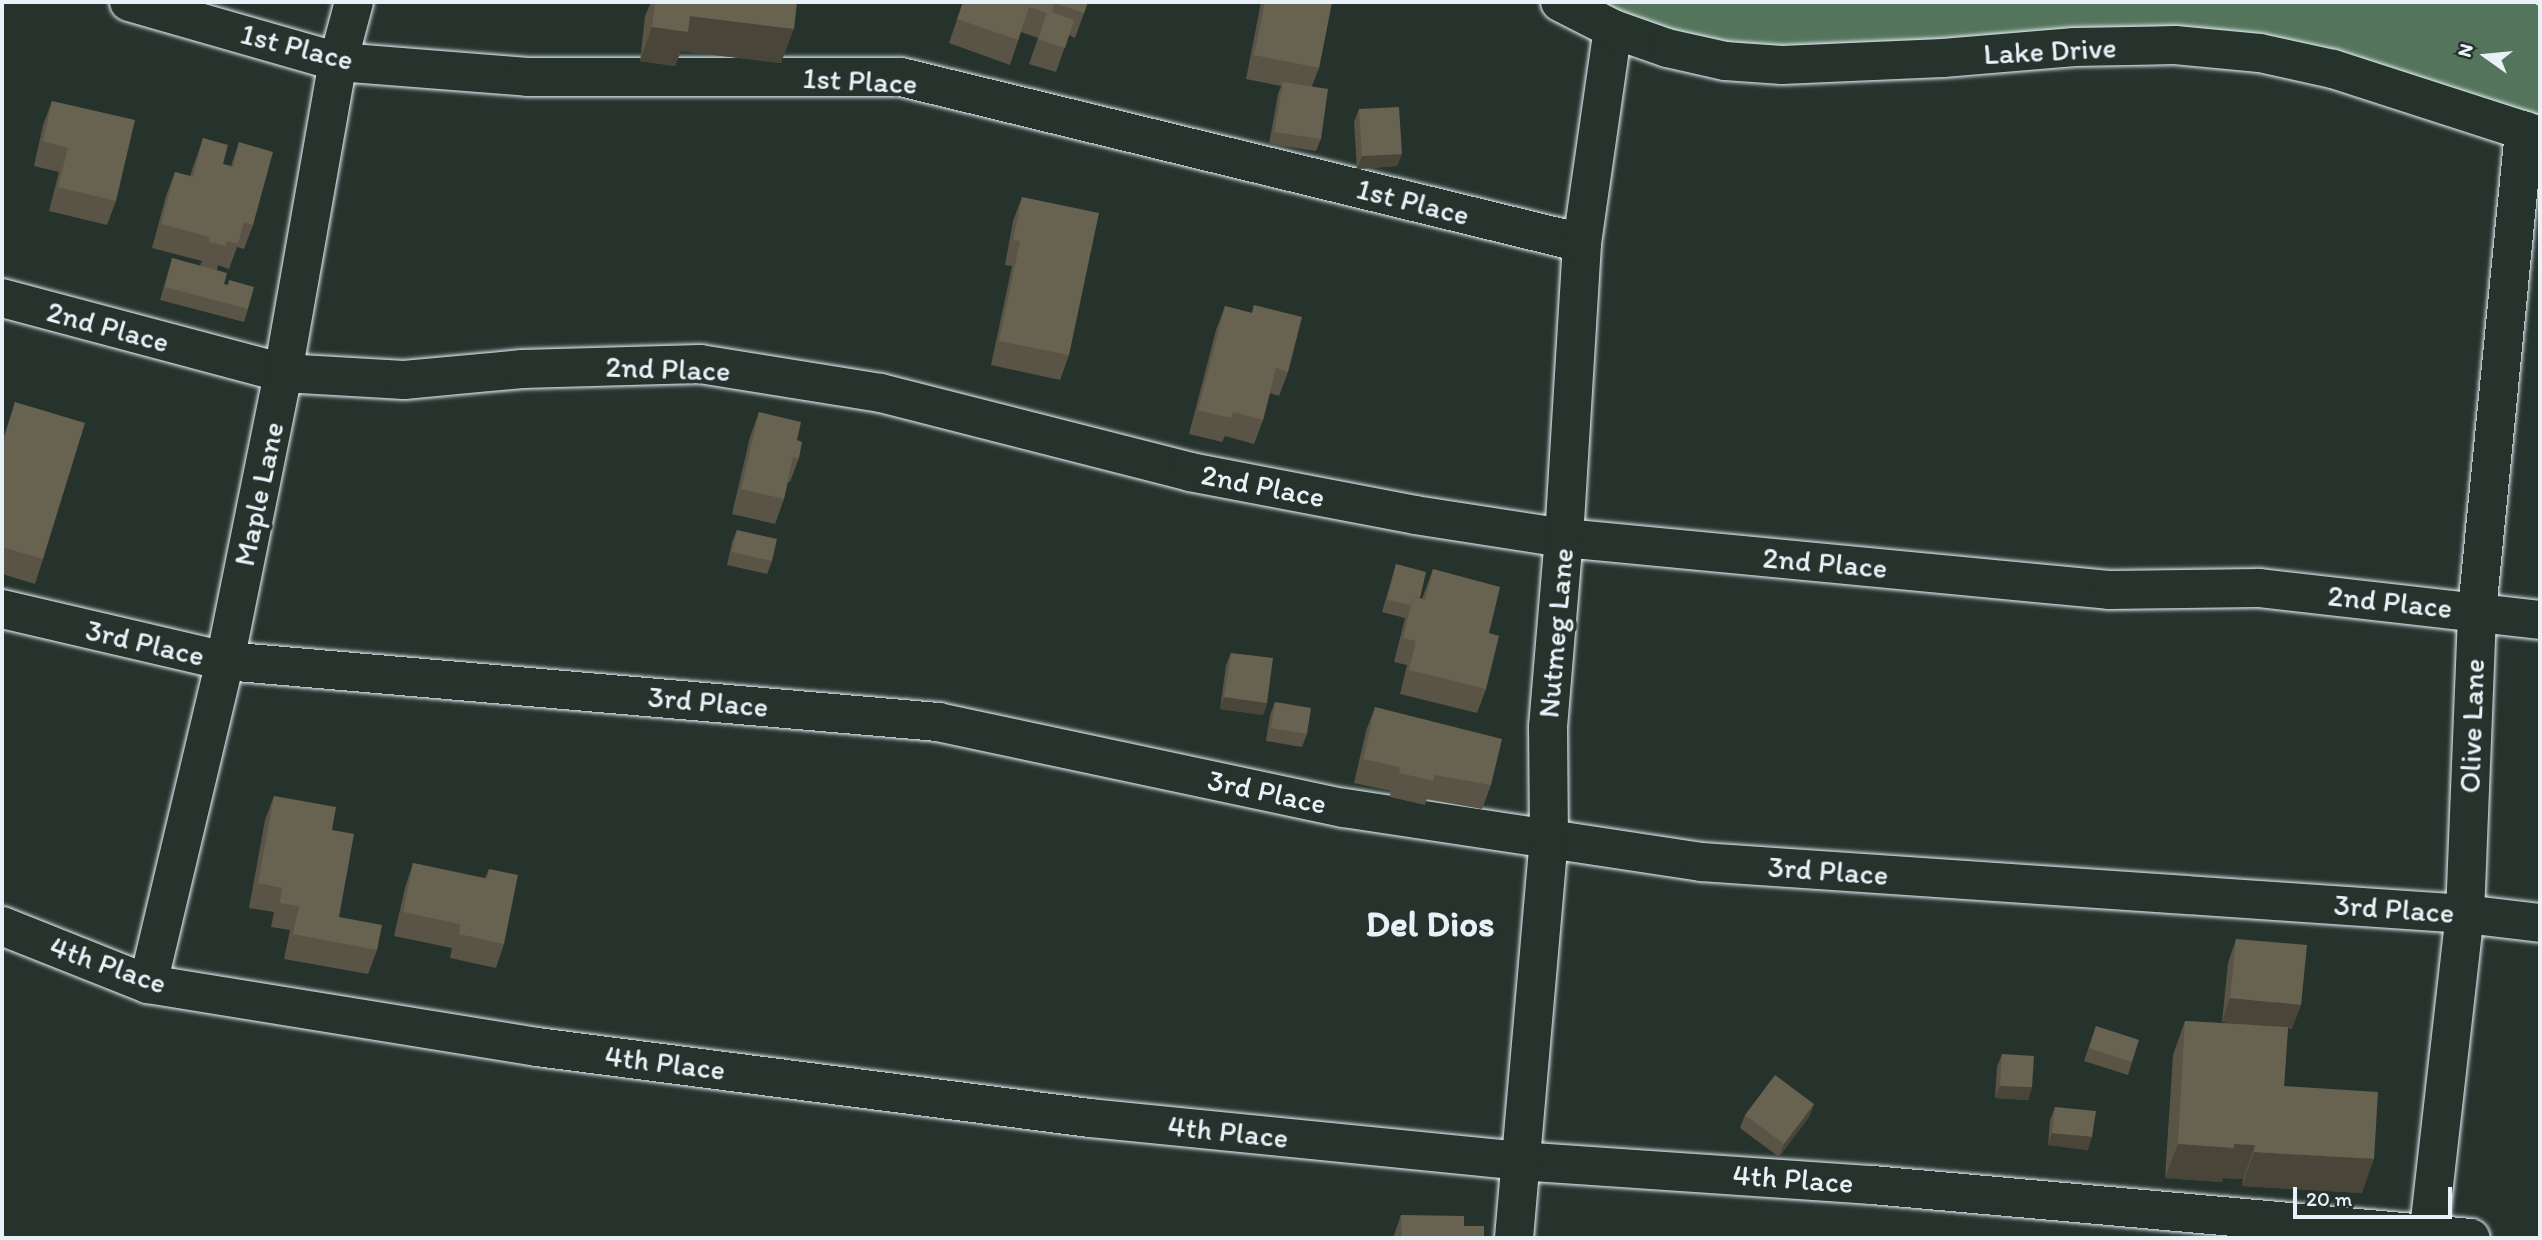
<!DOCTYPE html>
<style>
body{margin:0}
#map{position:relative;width:2542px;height:1240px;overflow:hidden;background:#26332d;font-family:Itim,sans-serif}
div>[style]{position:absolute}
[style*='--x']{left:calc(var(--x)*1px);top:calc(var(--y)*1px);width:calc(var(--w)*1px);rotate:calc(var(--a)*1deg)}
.green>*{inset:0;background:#55745c}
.path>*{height:4.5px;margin-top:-2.25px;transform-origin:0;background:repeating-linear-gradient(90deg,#e8f1f8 0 2px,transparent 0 7px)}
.roads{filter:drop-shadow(0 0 2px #e8f1f8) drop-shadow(0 0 2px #e8f1f8)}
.street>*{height:38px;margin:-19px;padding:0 19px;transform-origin:19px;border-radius:19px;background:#26332d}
.secondary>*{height:38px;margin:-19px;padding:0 19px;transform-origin:19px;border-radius:19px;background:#26332d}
.wall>*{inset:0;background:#595446}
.shaded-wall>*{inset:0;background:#494539}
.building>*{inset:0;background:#686251}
span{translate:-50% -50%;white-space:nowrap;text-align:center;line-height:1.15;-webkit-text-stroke:7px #26332d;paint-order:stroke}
.street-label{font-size:30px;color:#e8f1f8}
.district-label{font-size:37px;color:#e8f1f8;font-weight:700}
.frame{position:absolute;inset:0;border:4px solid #e8f1f8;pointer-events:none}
.north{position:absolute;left:2451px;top:21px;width:70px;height:70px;-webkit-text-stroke:5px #26332d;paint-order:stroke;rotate:285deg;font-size:19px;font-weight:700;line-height:28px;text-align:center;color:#e8f1f8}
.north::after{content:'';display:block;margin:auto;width:24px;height:32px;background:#e8f1f8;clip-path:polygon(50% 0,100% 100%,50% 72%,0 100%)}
.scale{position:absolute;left:2293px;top:1187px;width:159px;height:32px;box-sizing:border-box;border:4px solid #e8f1f8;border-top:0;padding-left:9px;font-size:21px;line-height:24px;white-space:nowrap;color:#e8f1f8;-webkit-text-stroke:5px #26332d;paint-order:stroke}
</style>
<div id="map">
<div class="green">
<div style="clip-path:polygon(1560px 2px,2540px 2px,2540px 136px,2260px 53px,1782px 65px)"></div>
</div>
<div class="path">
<div style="--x:2537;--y:2;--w:3;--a:18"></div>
</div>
<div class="roads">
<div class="street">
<div style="--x:129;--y:2;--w:217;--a:16"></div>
<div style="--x:338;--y:62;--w:190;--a:4.5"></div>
<div style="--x:527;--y:77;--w:374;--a:0"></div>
<div style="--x:901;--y:77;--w:701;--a:13.7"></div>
<div style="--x:2;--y:298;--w:291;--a:14.9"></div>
<div style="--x:283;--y:373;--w:121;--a:3.3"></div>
<div style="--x:404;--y:380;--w:119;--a:-5.3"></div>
<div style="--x:522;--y:369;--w:178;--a:-1.6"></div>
<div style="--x:700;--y:364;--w:183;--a:9.1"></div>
<div style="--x:881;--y:393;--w:319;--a:14.3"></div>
<div style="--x:1190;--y:472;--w:229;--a:10.8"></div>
<div style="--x:1415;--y:515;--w:151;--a:8.8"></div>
<div style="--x:1564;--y:538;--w:547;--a:5.45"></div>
<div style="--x:2109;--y:590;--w:150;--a:-0.8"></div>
<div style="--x:2259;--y:588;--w:283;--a:6.5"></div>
<div style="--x:2;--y:609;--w:229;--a:13.1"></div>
<div style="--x:225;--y:661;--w:716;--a:4.89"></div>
<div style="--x:938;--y:722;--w:415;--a:12"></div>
<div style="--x:1344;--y:808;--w:361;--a:8.6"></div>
<div style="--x:1701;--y:862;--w:766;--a:3.89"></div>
<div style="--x:2465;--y:914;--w:76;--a:6.8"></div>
<div style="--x:2;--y:926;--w:157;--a:21.7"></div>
<div style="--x:148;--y:984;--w:394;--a:9.2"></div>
<div style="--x:537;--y:1047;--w:558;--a:7.32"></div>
<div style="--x:1090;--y:1118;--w:431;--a:5.7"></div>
<div style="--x:1519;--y:1161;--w:354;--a:3.9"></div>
<div style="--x:1872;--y:1185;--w:601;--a:5.06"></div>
<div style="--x:148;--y:984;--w:332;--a:-76.6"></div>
<div style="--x:225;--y:661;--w:294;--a:-78.6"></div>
<div style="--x:283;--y:373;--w:316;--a:-80"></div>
<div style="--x:338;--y:62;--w:62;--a:-75.1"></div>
<div style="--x:1514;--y:1238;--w:401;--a:-85"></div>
<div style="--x:1549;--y:839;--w:112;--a:-90.5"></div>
<div style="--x:1548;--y:727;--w:190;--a:-85.2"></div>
<div style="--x:1564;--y:538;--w:296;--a:-86.5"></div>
<div style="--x:1582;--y:243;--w:216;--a:-81.8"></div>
<div style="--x:2428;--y:1238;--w:326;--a:-83.5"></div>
<div style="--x:2465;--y:914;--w:303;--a:-87.7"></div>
<div style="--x:2477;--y:611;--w:483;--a:-84.4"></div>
</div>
<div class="secondary">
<div style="--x:1560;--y:2;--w:59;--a:27"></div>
<div style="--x:1613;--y:29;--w:57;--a:19.4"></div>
<div style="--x:1667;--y:48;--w:59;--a:12.6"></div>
<div style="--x:1725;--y:61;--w:57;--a:4"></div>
<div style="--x:1782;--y:65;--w:161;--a:-2.5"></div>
<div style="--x:1943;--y:58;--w:132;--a:-4.8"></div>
<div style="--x:2075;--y:47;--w:100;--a:-1.1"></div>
<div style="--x:2175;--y:45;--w:85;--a:5.4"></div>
<div style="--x:2260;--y:53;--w:75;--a:12.4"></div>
<div style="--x:2333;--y:69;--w:218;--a:17.9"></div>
</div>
</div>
<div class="wall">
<div style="clip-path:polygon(651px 2px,797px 2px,781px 63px,681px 51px,675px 66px,640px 61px,645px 16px)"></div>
<div style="clip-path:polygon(963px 2px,1088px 2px,1075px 38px,1069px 35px,1056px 72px,1029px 64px,1038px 38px,1021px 32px,1010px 65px,949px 43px)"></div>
<div style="clip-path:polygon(1261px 2px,1332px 2px,1319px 68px,1312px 86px,1321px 139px,1316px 151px,1269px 144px,1278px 94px,1281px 86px,1246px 79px)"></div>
<div style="clip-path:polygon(52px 101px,116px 201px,107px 225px,49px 211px,59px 172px,34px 166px,43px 125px)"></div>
<div style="clip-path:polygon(1359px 109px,1402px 154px,1397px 166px,1357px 169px,1354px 122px)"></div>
<div style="clip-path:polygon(203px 138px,223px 164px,231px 166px,239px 142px,253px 225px,244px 249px,237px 247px,229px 269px,218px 265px,217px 270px,224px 284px,248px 309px,244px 322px,160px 300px,172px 258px,200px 266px,202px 261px,152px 248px,166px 196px,175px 172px,190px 176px)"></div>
<div style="clip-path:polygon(1022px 197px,1069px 355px,1060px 380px,991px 365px,1012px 266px,1005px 265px,1013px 221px)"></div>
<div style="clip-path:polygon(1254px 305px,1288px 372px,1279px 396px,1270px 393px,1263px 420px,1254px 444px,1225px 436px,1222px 442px,1189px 434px,1216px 330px,1225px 306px,1252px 313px)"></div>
<div style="clip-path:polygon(15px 402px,43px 559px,35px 584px,2px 574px,2px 442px)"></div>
<div style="clip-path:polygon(759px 412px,797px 440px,799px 458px,790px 482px,788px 482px,784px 499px,775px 524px,732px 514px,750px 437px)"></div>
<div style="clip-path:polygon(737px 530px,772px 561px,767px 574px,727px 565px,732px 542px)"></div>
<div style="clip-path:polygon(1396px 564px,1420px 598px,1422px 599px,1433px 569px,1489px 633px,1486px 689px,1477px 713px,1400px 694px,1407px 665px,1394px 662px,1405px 618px,1382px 612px)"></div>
<div style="clip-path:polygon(1231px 653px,1267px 703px,1263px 715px,1220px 709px,1226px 665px)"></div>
<div style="clip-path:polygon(1275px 702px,1307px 734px,1302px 747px,1266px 741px,1270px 715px)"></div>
<div style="clip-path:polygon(1375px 707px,1491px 785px,1482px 809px,1427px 799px,1425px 805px,1390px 797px,1391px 791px,1354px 783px,1366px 731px)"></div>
<div style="clip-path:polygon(274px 796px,332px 830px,339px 917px,377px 950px,368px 974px,284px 959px,290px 930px,271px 927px,274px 912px,249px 908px,265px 820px)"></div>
<div style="clip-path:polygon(413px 863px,485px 878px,489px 869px,504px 944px,496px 968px,450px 958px,452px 948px,394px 936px,405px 888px)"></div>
<div style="clip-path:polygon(2236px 939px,2292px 1029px,2288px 1028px,2284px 1086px,2362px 1193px,2242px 1186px,2243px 1179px,2223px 1178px,2222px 1182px,2165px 1178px,2173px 1055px,2185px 1021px,2242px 1024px,2222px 1022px,2228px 963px)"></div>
<div style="clip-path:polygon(2096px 1026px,2132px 1062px,2128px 1075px,2084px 1061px)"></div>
<div style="clip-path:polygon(2002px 1054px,2032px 1087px,2028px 1100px,1995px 1098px,1997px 1067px)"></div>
<div style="clip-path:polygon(1814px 1104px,1809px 1117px,1779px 1157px,1740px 1128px,1745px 1115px)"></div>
<div style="clip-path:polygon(2055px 1107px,2088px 1150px,2048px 1145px,2050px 1120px)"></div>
<div style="clip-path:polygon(1401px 1215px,1464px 1226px,1484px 1238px,1393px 1238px)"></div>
</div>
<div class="shaded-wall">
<div style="clip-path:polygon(690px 16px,794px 29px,781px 63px,681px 51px,675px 66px,640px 61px,652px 27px)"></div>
<div style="clip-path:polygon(1402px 154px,1397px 166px,1357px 169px,1362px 156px)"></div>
<div style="clip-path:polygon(1224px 697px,1267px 703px,1263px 715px,1220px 709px)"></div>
<div style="clip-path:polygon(2230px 998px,2301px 1005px,2292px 1029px,2222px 1022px)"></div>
<div style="clip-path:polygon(2000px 1086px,2032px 1087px,2028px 1100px,1995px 1098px)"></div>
<div style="clip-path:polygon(1814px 1104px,1809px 1117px,1779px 1157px,1784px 1144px)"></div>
<div style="clip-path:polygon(2052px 1133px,2092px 1137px,2088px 1150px,2048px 1145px)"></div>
<div style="clip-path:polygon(2178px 1144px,2234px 1144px,2255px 1145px,2243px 1179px,2223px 1178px,2222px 1182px,2165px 1178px)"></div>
<div style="clip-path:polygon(2254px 1152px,2374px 1159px,2362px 1193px,2242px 1186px)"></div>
</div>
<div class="building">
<div style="clip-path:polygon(655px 2px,797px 2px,794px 29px,690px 16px,688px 32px,652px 27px)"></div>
<div style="clip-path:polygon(963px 2px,1088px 2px,1084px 13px,1054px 3px,1052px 12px,1074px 20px,1065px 48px,1038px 39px,1047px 13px,1029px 7px,1018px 40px,957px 19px)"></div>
<div style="clip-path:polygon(1265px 2px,1332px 2px,1319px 68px,1254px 55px)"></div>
<div style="clip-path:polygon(1283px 82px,1328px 89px,1321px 139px,1274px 132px)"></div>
<div style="clip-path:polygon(52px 101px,135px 120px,116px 201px,58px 187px,68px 148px,43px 141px)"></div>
<div style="clip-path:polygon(1399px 107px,1402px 154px,1362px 156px,1359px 109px)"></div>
<div style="clip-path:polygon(203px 138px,228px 145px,223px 164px,233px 167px,239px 142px,273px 152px,253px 225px,244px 222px,238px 244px,227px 241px,225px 246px,209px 242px,210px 237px,161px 224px,175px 172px,193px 177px)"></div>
<div style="clip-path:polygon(1022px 197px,1099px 213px,1069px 355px,999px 341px,1020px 241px,1013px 240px)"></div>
<div style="clip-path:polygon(172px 258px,227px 273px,224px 284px,228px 285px,229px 280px,254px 287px,248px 309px,165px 287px)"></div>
<div style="clip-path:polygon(1254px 305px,1302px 317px,1288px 372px,1276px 368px,1263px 420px,1233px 412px,1231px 418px,1198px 410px,1225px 306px,1252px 313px)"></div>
<div style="clip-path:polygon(15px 402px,85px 423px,43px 559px,2px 547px,2px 447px)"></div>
<div style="clip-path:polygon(759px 412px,801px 422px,797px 440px,802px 442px,799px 458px,793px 457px,784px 499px,741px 489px)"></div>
<div style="clip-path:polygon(737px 530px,777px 539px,772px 561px,732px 552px)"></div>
<div style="clip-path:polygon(1396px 564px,1426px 572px,1420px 598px,1413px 596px,1410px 605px,1387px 600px)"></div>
<div style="clip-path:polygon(1433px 569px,1500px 587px,1489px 633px,1499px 636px,1486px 689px,1409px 670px,1416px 641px,1403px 638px,1413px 596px,1425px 600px)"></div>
<div style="clip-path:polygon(1231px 653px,1273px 658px,1267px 703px,1224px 697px)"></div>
<div style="clip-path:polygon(1275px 702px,1311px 708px,1307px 734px,1271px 728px)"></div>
<div style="clip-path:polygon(1375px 707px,1502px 739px,1491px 785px,1434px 775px,1434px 781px,1399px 773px,1400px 767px,1363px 759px)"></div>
<div style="clip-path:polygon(274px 796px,336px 807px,332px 830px,354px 834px,339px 917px,382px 925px,377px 950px,293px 934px,299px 906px,280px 903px,282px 888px,258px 883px)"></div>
<div style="clip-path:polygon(413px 863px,487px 879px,489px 869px,518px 875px,504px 944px,459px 934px,460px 924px,403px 912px)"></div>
<div style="clip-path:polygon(2236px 939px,2307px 945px,2301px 1005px,2230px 998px)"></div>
<div style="clip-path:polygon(2185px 1021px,2288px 1027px,2284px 1086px,2378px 1092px,2374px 1159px,2254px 1152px,2255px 1145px,2234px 1144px,2234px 1148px,2178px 1144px)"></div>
<div style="clip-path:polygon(2096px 1026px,2139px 1040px,2132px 1062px,2089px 1048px)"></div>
<div style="clip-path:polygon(2002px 1054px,2034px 1056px,2032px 1087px,2000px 1086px)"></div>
<div style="clip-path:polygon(1775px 1075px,1814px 1104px,1784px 1144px,1745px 1115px)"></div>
<div style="clip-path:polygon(2055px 1107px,2096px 1111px,2092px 1137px,2052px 1133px)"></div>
<div style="clip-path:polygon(1401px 1215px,1464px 1216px,1464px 1226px,1484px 1226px,1484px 1238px,1402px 1238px)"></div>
</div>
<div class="street-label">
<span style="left:297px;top:47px;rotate:14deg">1st Place</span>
<span style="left:2050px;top:51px;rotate:-3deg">Lake Drive</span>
<span style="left:860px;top:81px;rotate:3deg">1st Place</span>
<span style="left:1413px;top:202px;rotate:14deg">1st Place</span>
<span style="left:108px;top:327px;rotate:15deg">2nd Place</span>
<span style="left:668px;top:369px;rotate:2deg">2nd Place</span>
<span style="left:1263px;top:486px;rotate:11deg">2nd Place</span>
<span style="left:259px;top:494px;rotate:-78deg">Maple Lane</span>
<span style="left:1825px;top:563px;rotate:5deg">2nd Place</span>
<span style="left:2390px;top:602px;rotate:6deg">2nd Place</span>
<span style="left:1556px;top:633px;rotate:-85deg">Nutmeg Lane</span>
<span style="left:145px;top:643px;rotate:13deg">3rd Place</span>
<span style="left:708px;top:702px;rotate:5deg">3rd Place</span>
<span style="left:2472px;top:726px;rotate:-88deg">Olive Lane</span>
<span style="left:1267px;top:792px;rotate:12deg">3rd Place</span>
<span style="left:1828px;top:871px;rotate:4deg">3rd Place</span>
<span style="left:2394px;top:909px;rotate:4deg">3rd Place</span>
<span style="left:108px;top:965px;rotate:19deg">4th Place</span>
<span style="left:665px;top:1063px;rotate:7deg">4th Place</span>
<span style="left:1228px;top:1132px;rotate:6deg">4th Place</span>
<span style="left:1793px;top:1179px;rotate:4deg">4th Place</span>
</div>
<div class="district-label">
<span style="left:1430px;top:923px">Del Dios</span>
</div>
<div class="frame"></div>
<div class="north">N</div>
<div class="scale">20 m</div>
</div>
